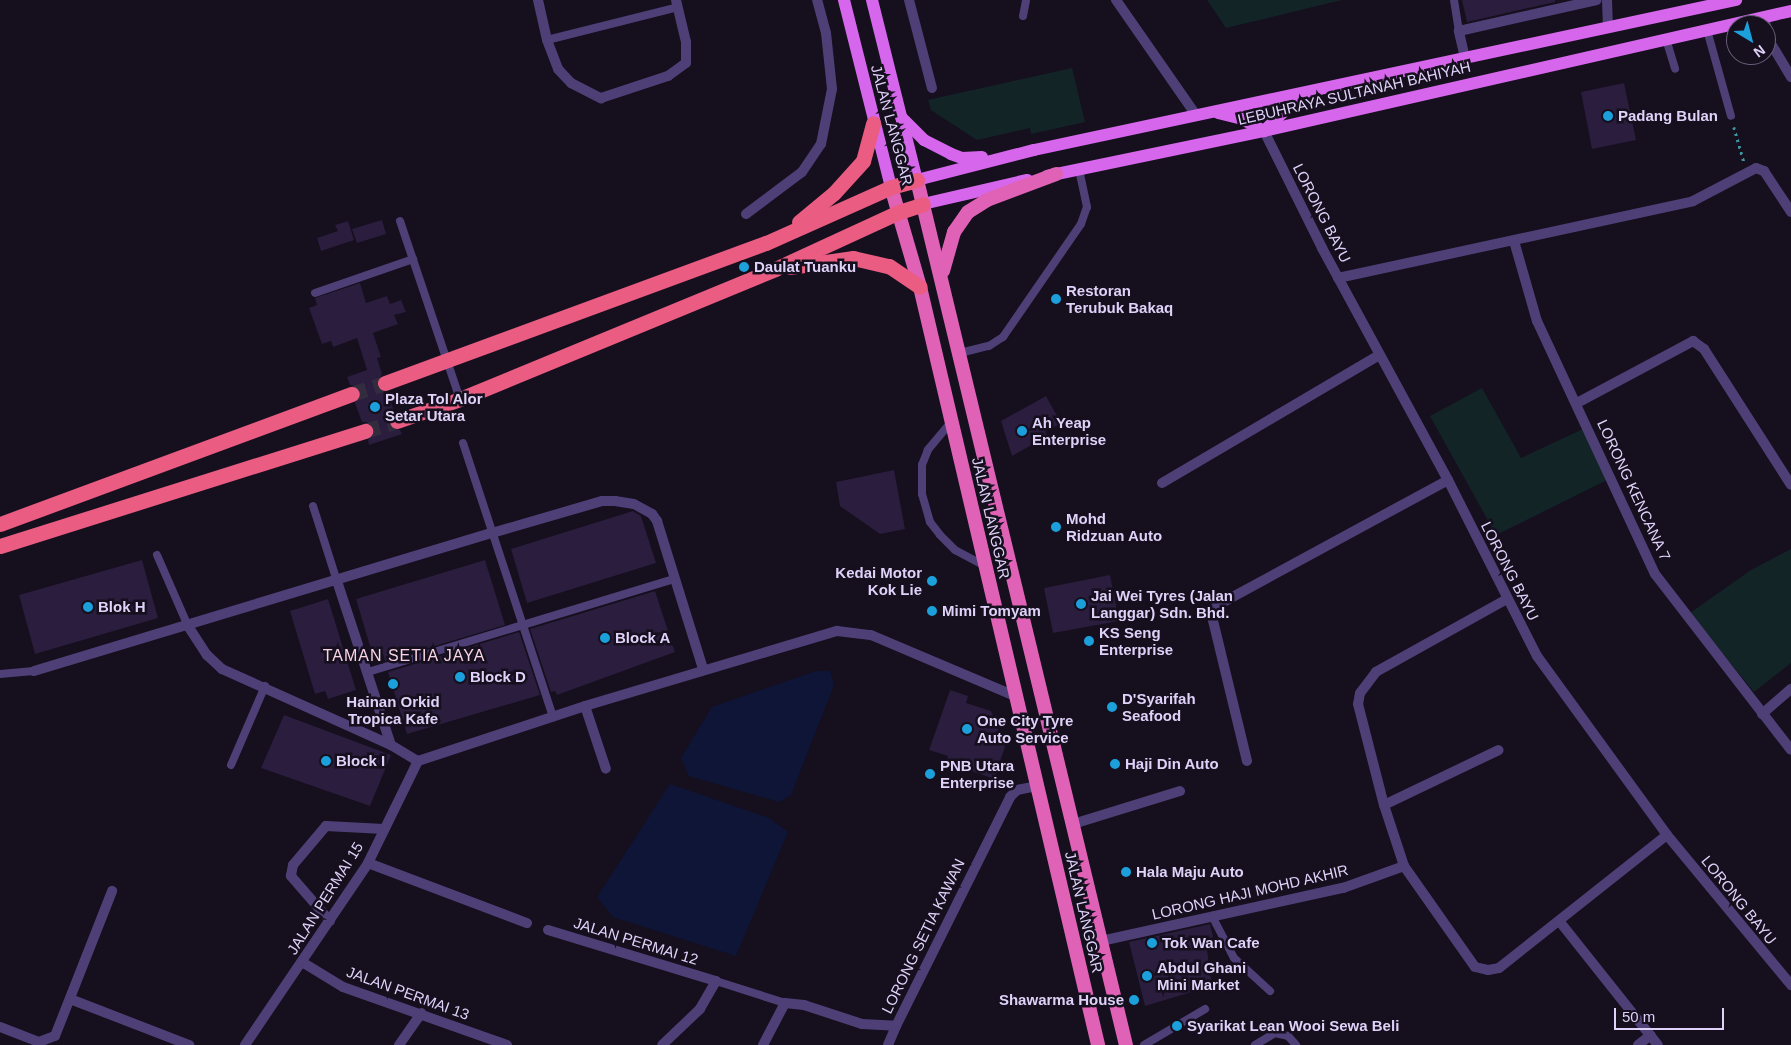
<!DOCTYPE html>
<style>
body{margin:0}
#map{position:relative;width:1791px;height:1045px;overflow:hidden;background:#150f1e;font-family:Arial,sans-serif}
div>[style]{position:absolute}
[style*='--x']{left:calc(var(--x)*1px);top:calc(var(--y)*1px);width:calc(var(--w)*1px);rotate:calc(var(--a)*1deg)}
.green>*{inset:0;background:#132427}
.water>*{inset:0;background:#0f1537}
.building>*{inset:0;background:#2a1d3d}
.motorway-tunnel>*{height:15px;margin-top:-7.5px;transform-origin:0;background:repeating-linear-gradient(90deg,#332c3f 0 15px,transparent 0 23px)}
.path>*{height:2.5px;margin-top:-1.25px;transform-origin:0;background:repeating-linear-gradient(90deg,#3c94a3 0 2.5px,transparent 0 6.5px)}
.service>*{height:8px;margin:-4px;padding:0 4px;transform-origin:4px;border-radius:4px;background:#4e4077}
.minor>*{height:10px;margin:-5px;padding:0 5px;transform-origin:5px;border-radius:5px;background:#4e4077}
.primary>*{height:12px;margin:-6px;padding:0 6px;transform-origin:6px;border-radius:6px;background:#d667ec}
.trunk>*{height:14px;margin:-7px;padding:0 7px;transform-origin:7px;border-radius:7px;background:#e062b7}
.motorway>*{height:15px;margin:-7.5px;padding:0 7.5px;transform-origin:7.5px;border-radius:7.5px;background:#ea5c82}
.dots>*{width:14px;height:14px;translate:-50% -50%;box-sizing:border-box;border:2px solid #150f1e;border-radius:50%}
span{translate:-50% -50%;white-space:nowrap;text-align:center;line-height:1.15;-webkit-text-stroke:5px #150f1e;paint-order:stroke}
.street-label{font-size:15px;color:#dfd2f9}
.poi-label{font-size:15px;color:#dfd2f9;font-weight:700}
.left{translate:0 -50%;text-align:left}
.right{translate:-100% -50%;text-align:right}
.neighbourhood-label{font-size:16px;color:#f9d4e4;letter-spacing:1px}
.north{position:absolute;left:1726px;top:15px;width:50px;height:50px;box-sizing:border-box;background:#150f1e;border:1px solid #665d76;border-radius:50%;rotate:143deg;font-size:14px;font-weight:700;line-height:20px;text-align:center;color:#dfd2f9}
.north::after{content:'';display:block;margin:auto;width:18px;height:22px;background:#1ca0db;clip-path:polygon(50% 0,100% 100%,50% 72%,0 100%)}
.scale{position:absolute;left:1614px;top:1008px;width:110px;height:22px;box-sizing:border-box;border:2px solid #dfd2f9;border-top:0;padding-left:6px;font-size:15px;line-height:18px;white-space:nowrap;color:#dfd2f9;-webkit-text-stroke:4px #150f1e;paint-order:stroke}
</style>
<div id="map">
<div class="green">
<div style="clip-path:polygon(1207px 0,1342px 0,1226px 28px)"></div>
<div style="clip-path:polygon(1072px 68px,1085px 122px,1031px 134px,1030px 128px,977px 140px,931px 110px,928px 100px)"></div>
<div style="clip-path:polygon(1482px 388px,1521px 458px,1583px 429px,1607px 480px,1496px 535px,1430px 416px)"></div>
<div style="clip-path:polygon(1791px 549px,1791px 663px,1754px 692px,1690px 613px,1751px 570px)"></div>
</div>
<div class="water">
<div style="clip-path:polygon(816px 671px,830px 671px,834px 685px,791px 795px,779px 802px,689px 776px,681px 758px,712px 707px)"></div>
<div style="clip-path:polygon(670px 784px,769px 818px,788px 832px,736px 956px,613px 917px,597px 897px)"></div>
</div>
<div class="building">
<div style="clip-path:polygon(1462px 0,1555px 0,1555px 2px,1467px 22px)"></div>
<div style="clip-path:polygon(1624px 83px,1636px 140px,1592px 149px,1581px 92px)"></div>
<div style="clip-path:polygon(382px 220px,386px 234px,357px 243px,352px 229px)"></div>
<div style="clip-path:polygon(348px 221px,354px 240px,321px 251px,317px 238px,338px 231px,335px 225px)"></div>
<div style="clip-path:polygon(360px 283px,366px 303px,387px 296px,390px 304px,401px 300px,406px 312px,394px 315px,398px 324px,373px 333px,381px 357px,377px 358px,382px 374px,376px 386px,379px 390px,388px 392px,394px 412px,390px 415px,388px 424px,391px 428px,400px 430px,402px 434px,369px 445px,368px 440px,374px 433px,374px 428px,367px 422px,362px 422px,355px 403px,361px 391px,358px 387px,350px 385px,347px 377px,367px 370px,357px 338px,333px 347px,331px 341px,322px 344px,309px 308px,317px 305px,315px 298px)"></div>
<div style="clip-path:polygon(1046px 396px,1061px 423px,1045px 432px,1048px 436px,1012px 456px,1001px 421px)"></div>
<div style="clip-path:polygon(894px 470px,905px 529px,880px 534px,840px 506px,836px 482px)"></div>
<div style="clip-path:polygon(633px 511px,641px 516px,656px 563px,527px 603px,511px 549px)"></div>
<div style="clip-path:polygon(142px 560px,158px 618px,35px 654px,19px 595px)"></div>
<div style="clip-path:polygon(485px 560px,505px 625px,385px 661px,382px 650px,372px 653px,356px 599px)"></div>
<div style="clip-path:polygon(1110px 575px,1119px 621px,1053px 633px,1044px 588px)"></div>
<div style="clip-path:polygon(655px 591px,675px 652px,557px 695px,555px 691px,551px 692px,530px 629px)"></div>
<div style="clip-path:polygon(328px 599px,356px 690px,328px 699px,325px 691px,315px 694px,290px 611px)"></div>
<div style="clip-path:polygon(519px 632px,540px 695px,407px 734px,388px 672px)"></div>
<div style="clip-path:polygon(950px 690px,968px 696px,966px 703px,991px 711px,1005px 747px,994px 779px,946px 762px,948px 756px,929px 750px)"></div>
<div style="clip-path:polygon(284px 715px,391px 755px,370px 806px,261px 768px)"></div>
<div style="clip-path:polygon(1210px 924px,1214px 941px,1206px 943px,1212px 986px,1145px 1006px,1129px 942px)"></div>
</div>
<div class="motorway-tunnel">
<div style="--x:352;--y:394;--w:35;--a:-18"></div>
<div style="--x:365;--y:431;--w:34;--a:-17"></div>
</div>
<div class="path">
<div style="--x:1734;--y:127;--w:36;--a:74"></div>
</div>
<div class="service">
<div style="--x:1454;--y:0;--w:31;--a:81"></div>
<div style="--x:1023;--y:16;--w:16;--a:-79"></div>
<div style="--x:1707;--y:30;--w:89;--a:74.4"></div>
<div style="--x:1666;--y:39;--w:31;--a:73"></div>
<div style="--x:547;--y:40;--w:135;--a:-14.1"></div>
<div style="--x:400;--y:221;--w:188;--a:71.4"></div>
<div style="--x:315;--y:293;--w:104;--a:-19.1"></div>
<div style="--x:960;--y:353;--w:30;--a:-14"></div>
<div style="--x:989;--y:346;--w:17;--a:-33"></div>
<div style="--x:1003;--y:337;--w:137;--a:-55.4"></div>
<div style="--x:1081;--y:224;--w:18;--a:-71"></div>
<div style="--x:1087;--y:207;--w:39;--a:-102"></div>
<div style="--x:952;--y:421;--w:38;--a:130"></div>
<div style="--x:928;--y:450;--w:16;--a:112"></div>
<div style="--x:922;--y:465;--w:29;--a:90"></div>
<div style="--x:922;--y:494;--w:29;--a:74"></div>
<div style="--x:930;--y:522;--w:16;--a:52"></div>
<div style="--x:940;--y:535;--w:21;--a:45"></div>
<div style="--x:955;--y:550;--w:34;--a:28"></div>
<div style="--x:463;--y:443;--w:287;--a:71.8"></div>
<div style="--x:313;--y:506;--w:79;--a:72.3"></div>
<div style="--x:157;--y:555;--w:77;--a:66.4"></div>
<div style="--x:368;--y:672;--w:321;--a:-16.9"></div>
<div style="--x:0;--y:674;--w:34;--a:-5"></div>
<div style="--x:231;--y:765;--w:86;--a:-66.7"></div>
<div style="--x:1212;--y:916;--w:47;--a:62.4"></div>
<div style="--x:1234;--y:958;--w:49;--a:42.5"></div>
<div style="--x:716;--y:981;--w:72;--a:17.7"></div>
<div style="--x:1144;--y:1045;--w:71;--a:-30.5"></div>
<div style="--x:1255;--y:1045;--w:23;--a:-31"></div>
<div style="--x:1275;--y:1033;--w:13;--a:13"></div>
<div style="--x:1288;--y:1036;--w:12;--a:48"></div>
</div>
<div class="minor">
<div style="--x:538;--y:0;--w:41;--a:77.3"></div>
<div style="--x:547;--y:40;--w:31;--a:69"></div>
<div style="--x:558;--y:69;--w:19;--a:47"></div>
<div style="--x:571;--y:83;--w:34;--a:27"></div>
<div style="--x:601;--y:98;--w:71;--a:-18.2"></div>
<div style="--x:668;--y:76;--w:22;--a:-36"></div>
<div style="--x:686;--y:63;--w:21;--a:-90"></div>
<div style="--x:686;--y:42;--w:43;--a:-103.4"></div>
<div style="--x:909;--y:0;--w:91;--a:75.4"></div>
<div style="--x:1116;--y:0;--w:140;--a:55.2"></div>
<div style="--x:1607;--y:0;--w:27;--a:88"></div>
<div style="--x:1764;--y:17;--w:26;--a:77"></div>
<div style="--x:1770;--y:42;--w:41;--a:59"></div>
<div style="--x:1465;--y:58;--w:28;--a:-103"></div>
<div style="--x:1459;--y:31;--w:141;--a:-12.7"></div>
<div style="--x:1264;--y:131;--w:131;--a:63.6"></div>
<div style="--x:1322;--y:248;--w:264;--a:61.5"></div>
<div style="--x:1448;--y:480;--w:197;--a:63.2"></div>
<div style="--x:1537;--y:656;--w:221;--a:54"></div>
<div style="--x:1667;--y:835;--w:195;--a:50.4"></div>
<div style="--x:746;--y:214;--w:70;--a:-36.9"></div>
<div style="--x:802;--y:172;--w:34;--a:-56"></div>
<div style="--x:821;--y:144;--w:56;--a:-78.7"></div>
<div style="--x:832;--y:89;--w:56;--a:-96.1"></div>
<div style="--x:826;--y:33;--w:34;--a:-105"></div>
<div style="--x:1514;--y:241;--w:83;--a:74"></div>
<div style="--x:1537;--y:321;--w:279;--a:65"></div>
<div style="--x:1655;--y:574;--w:222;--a:52.3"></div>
<div style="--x:1338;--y:278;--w:363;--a:-12.2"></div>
<div style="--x:1693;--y:201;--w:71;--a:-27.6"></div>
<div style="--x:1756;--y:168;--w:9;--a:21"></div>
<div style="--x:1764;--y:171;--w:49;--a:56.6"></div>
<div style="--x:1577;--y:403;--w:132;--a:-28.1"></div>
<div style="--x:1693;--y:341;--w:14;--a:36"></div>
<div style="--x:1704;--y:349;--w:161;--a:57.4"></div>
<div style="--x:1162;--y:483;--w:252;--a:-30.5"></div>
<div style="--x:337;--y:581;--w:173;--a:71.8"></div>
<div style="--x:1507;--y:599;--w:150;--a:150.9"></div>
<div style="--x:1376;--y:672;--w:26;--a:127"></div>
<div style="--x:1360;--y:693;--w:11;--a:100"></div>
<div style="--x:1358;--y:704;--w:104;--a:75.6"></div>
<div style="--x:1384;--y:805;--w:64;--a:71.8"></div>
<div style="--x:1404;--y:866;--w:123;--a:54.9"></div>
<div style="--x:1475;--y:967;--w:13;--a:13"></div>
<div style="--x:1488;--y:970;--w:11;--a:-10"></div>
<div style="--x:1499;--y:968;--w:214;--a:-38.4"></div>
<div style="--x:188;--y:626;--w:35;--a:57"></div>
<div style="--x:207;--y:655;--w:21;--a:43"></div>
<div style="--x:222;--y:669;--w:185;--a:24.2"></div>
<div style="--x:391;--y:745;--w:31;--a:31"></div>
<div style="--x:418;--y:761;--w:176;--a:-18.2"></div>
<div style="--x:585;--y:706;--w:263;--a:-16.6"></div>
<div style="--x:837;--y:631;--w:34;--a:7"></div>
<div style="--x:871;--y:635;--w:156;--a:23"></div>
<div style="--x:34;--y:671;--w:478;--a:-16.8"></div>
<div style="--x:492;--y:533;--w:115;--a:-16.2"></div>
<div style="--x:602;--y:501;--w:13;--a:0"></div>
<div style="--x:615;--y:501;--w:19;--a:9"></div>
<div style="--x:634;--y:504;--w:21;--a:29"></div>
<div style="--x:652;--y:514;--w:9;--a:54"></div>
<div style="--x:657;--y:521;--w:155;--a:72.7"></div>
<div style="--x:585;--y:706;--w:66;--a:71.6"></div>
<div style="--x:1762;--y:714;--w:38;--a:-41"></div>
<div style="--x:1247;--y:761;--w:145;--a:-103.6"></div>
<div style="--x:1213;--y:620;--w:14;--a:-78"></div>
<div style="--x:1216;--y:606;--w:264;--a:-28.5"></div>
<div style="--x:1384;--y:805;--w:127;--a:-25.6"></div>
<div style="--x:1073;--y:824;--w:112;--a:-17.1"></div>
<div style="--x:368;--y:863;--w:170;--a:20.7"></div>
<div style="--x:330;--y:921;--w:60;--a:-130.9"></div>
<div style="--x:291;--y:876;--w:11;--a:-80"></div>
<div style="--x:293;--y:865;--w:51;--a:-49.8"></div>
<div style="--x:326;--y:826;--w:58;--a:3"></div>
<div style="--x:1560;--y:922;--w:157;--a:51.5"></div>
<div style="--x:548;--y:930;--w:176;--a:16.9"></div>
<div style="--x:716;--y:981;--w:32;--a:120"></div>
<div style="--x:700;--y:1009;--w:52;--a:136.5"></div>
<div style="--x:1101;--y:941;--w:248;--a:-12.4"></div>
<div style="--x:1343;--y:888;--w:65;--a:-19.8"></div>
<div style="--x:302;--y:962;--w:48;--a:31.4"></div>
<div style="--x:343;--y:987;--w:174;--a:19.5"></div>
<div style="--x:70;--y:999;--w:128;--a:21.1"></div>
<div style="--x:0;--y:1027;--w:42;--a:21"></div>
<div style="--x:39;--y:1042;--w:17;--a:-21"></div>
<div style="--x:55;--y:1036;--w:156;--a:-68.5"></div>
<div style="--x:245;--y:1045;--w:220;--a:-55.9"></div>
<div style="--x:368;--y:863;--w:114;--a:-63.9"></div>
<div style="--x:399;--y:1045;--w:39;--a:-55"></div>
<div style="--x:763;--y:1045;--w:47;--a:-62.4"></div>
<div style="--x:785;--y:1003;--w:19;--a:6"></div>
<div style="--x:804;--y:1005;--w:61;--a:18.1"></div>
<div style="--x:862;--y:1024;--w:34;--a:3"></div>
<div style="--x:896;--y:1026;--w:256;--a:-63.5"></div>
<div style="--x:1010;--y:797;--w:10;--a:-45"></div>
<div style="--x:1017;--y:790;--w:20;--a:-11"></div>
<div style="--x:888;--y:1045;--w:21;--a:-67"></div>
<div style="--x:1638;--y:1045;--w:16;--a:-38"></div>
</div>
<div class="primary">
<div style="--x:844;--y:0;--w:193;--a:75.9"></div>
<div style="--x:872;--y:0;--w:186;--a:76"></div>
<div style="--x:917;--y:180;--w:121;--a:-14.4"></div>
<div style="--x:1034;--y:150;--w:718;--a:-12.06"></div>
<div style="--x:1218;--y:113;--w:25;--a:14"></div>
<div style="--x:1242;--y:119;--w:25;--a:29"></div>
<div style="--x:901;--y:117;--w:33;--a:45"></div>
<div style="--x:924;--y:140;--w:30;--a:27"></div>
<div style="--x:951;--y:154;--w:12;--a:20"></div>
<div style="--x:962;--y:158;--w:20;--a:-3"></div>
<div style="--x:1264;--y:131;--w:53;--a:-44.2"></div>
<div style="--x:1047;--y:176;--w:222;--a:-11.7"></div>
<div style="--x:1264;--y:131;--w:540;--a:-12.83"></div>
<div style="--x:923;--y:204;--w:107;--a:-13"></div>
</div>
<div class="trunk">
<div style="--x:917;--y:180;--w:890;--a:76.42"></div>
<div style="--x:891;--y:187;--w:104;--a:73.8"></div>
<div style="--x:920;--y:287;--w:779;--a:76.78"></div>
<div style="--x:943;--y:271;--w:41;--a:-74.2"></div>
<div style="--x:954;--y:232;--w:24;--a:-55"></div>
<div style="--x:968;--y:212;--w:22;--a:-32"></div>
<div style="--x:987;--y:200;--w:74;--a:-20.6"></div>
</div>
<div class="motorway">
<div style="--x:799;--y:222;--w:45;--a:-39.6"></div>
<div style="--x:834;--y:193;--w:43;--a:-47.8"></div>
<div style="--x:863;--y:161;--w:39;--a:-75"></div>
<div style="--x:790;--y:267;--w:64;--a:-8.1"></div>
<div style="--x:853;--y:258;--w:37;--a:13"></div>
<div style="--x:889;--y:266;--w:37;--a:34"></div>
<div style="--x:385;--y:383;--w:406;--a:-20.2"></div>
<div style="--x:766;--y:243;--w:137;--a:-24.1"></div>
<div style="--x:891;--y:187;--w:27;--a:-15"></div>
<div style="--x:397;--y:421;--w:67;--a:-19.2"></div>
<div style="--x:460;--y:399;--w:341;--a:-22.4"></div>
<div style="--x:775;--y:269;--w:136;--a:-24.7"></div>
<div style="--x:899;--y:212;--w:25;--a:-18"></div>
<div style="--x:0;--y:524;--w:375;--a:-20.3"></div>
<div style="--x:0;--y:546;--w:383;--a:-17.5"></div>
</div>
<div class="dots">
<div style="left:1608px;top:116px;background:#1ca0db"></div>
<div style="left:744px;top:267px;background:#1ca0db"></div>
<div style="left:1056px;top:299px;background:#1ca0db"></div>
<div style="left:375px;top:407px;background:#1ca0db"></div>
<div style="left:1022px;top:431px;background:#1ca0db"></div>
<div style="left:1056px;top:527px;background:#1ca0db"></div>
<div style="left:932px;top:581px;background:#1ca0db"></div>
<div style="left:1081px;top:604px;background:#1ca0db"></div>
<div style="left:88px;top:607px;background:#1ca0db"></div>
<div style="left:932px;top:611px;background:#1ca0db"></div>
<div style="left:605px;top:638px;background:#1ca0db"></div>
<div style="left:1089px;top:641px;background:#1ca0db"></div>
<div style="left:460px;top:677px;background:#1ca0db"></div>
<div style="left:393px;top:684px;background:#1ca0db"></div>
<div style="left:1112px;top:707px;background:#1ca0db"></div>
<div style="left:967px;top:729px;background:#1ca0db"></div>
<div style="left:326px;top:761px;background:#1ca0db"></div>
<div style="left:1115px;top:764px;background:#1ca0db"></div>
<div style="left:930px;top:774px;background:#1ca0db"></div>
<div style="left:1126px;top:872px;background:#1ca0db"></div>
<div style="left:1152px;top:943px;background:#1ca0db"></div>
<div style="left:1147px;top:976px;background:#1ca0db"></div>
<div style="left:1134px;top:1000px;background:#1ca0db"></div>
<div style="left:1177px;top:1026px;background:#1ca0db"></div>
</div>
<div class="street-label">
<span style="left:1354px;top:93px;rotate:-13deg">LEBUHRAYA SULTANAH BAHIYAH</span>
<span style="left:892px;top:125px;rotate:75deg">JALAN LANGGAR</span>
<span style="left:1322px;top:213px;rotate:63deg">LORONG BAYU</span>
<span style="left:1634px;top:490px;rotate:65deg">LORONG KENCANA 7</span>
<span style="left:991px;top:518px;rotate:77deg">JALAN LANGGAR</span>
<span style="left:1510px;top:571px;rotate:63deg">LORONG BAYU</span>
<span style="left:1250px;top:892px;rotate:-13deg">LORONG HAJI MOHD AKHIR</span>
<span style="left:325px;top:898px;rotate:-58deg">JALAN PERMAI 15</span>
<span style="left:1739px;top:900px;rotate:51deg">LORONG BAYU</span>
<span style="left:1084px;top:912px;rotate:77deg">JALAN LANGGAR</span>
<span style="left:923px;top:936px;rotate:-64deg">LORONG SETIA KAWAN</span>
<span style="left:636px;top:941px;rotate:17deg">JALAN PERMAI 12</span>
<span style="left:408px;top:993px;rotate:20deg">JALAN PERMAI 13</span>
</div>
<div class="poi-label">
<span class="left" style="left:1618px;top:116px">Padang Bulan</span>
<span class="left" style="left:754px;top:267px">Daulat Tuanku</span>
<span class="left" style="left:1066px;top:299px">Restoran<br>Terubuk Bakaq</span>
<span class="left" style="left:385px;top:407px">Plaza Tol Alor<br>Setar Utara</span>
<span class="left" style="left:1032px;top:431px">Ah Yeap<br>Enterprise</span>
<span class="left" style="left:1066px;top:527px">Mohd<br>Ridzuan Auto</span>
<span class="right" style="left:922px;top:581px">Kedai Motor<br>Kok Lie</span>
<span class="left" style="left:1091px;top:604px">Jai Wei Tyres (Jalan<br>Langgar) Sdn. Bhd.</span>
<span class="left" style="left:98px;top:607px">Blok H</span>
<span class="left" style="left:942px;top:611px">Mimi Tomyam</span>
<span class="left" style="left:1099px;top:641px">KS Seng<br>Enterprise</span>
<span class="left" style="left:615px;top:638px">Block A</span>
<span class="left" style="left:470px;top:677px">Block D</span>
<span class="left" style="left:1122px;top:707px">D'Syarifah<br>Seafood</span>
<span style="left:393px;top:710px">Hainan Orkid<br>Tropica Kafe</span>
<span class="left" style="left:977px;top:729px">One City Tyre<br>Auto Service</span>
<span class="left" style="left:336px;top:761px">Block I</span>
<span class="left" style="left:1125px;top:764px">Haji Din Auto</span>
<span class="left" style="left:940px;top:774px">PNB Utara<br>Enterprise</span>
<span class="left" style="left:1136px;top:872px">Hala Maju Auto</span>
<span class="left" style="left:1162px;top:943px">Tok Wan Cafe</span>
<span class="left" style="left:1157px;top:976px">Abdul Ghani<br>Mini Market</span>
<span class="right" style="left:1124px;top:1000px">Shawarma House</span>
<span class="left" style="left:1187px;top:1026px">Syarikat Lean Wooi Sewa Beli</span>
</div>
<div class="neighbourhood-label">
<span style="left:404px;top:656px">TAMAN SETIA JAYA</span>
</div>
<div class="north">N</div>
<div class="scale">50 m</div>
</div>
